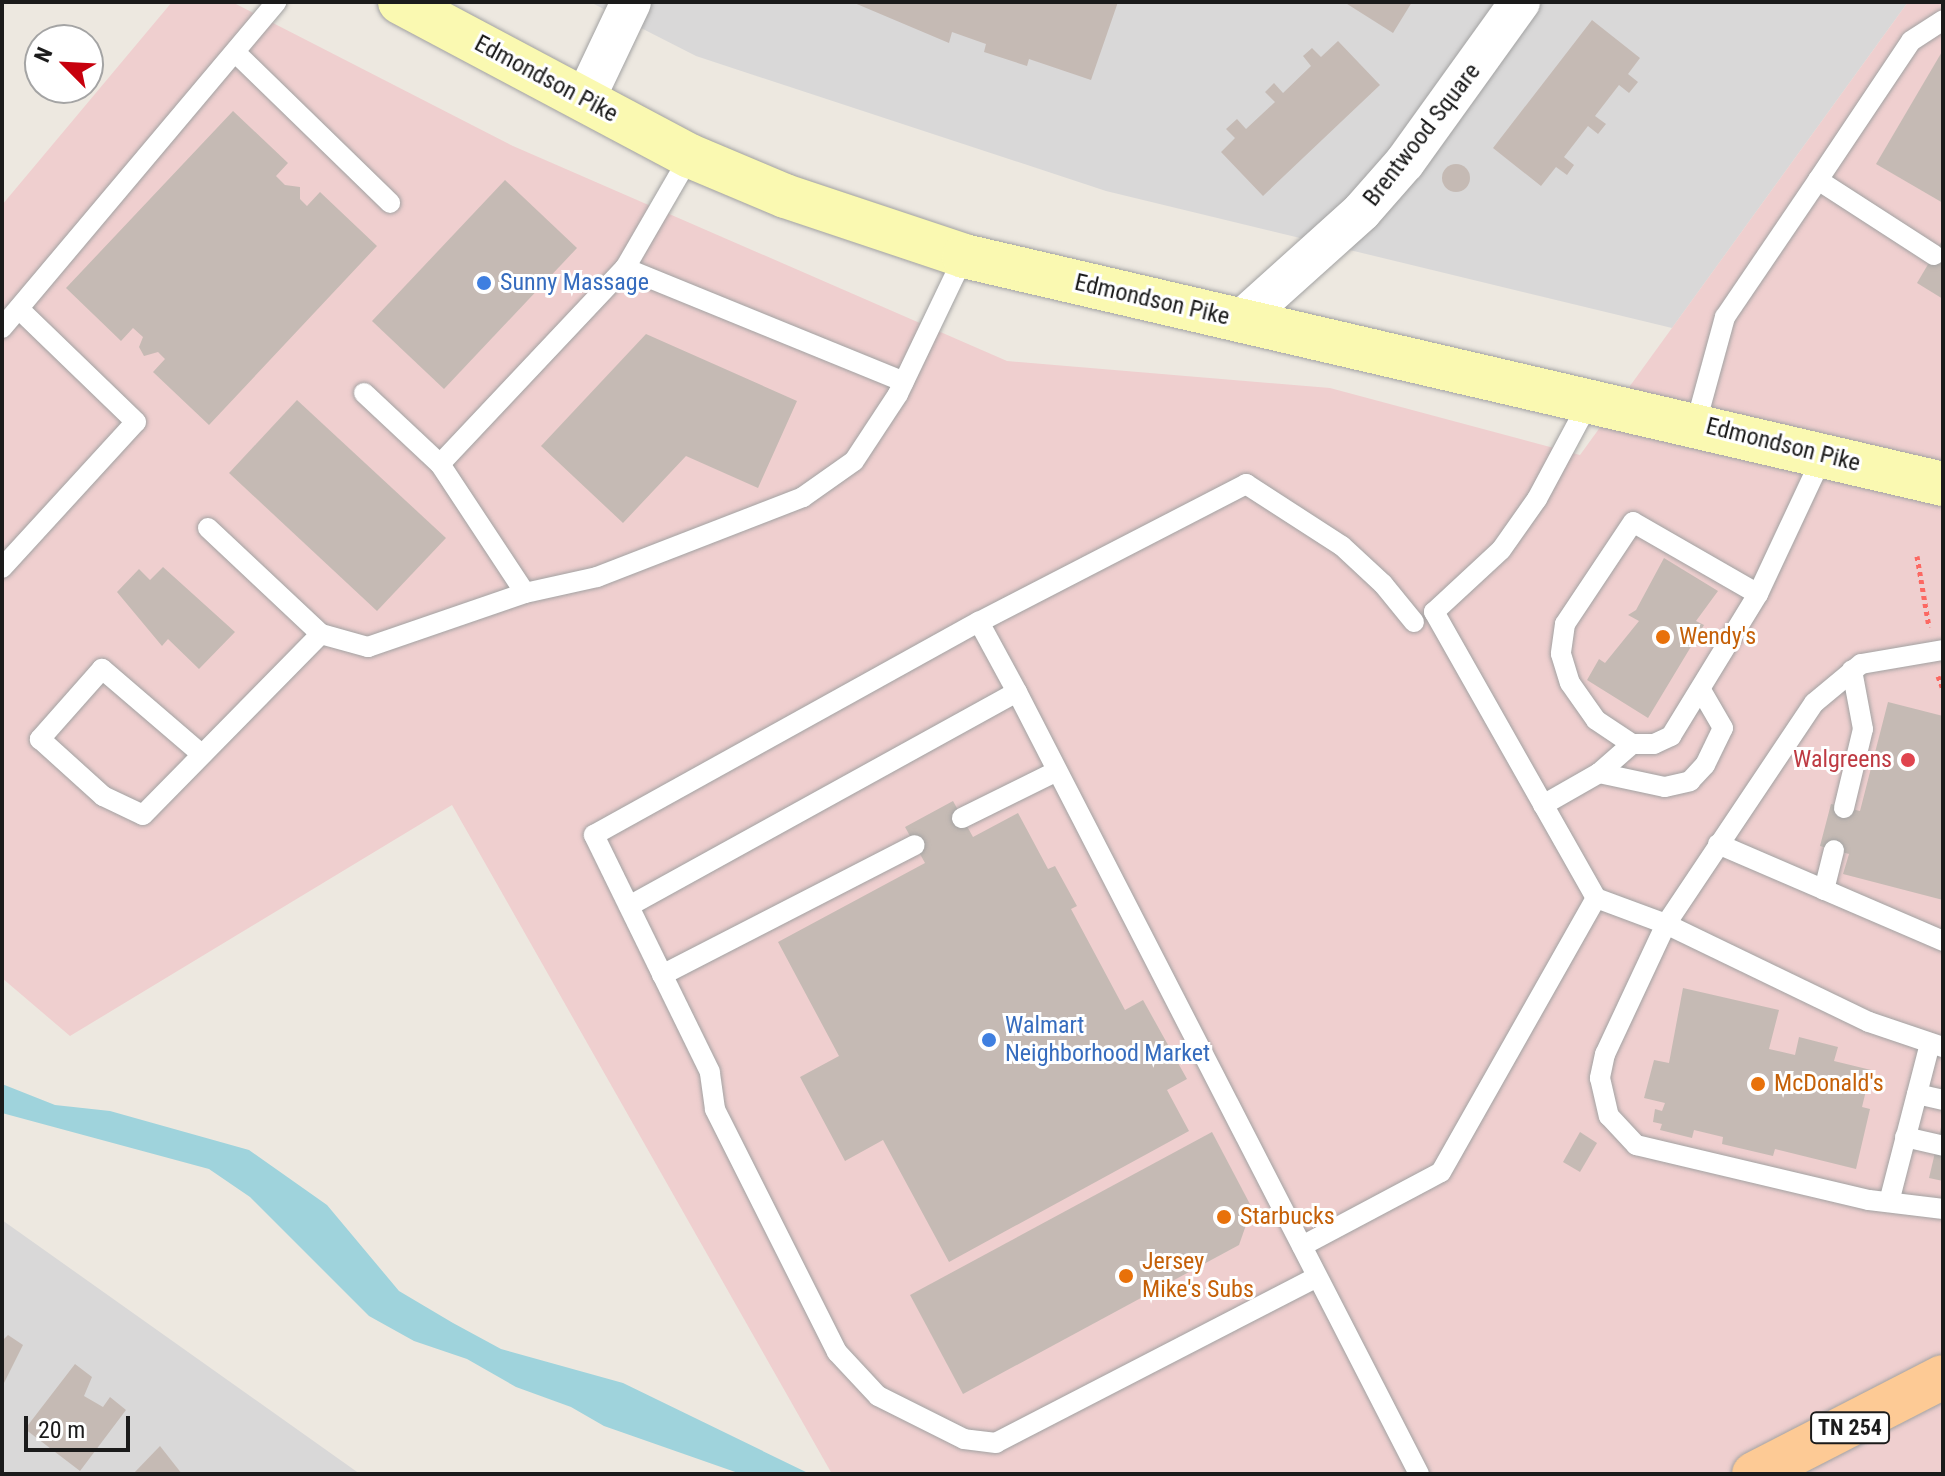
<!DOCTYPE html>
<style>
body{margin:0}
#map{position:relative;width:1945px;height:1476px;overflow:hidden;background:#ede8e0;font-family:"Roboto Condensed",sans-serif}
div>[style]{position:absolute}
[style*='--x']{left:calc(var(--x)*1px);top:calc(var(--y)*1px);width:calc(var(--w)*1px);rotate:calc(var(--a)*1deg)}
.residential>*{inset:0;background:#d9d8d8}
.commercial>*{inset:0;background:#efcfcf}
.water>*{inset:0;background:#9fd3dc}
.building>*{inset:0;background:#c5bab4}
.round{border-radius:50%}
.path>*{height:5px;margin-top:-2.5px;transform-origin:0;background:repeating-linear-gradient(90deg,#fc6862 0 4px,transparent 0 8px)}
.roads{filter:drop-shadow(0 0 2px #a2a2a2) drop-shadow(0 0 2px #a2a2a2)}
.service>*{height:20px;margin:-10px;padding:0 10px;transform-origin:10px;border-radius:10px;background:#fff}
.minor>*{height:40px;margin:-20px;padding:0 20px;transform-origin:20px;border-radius:20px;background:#fff}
.secondary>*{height:44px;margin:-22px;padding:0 22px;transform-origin:22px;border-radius:22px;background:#faf9b1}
.primary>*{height:44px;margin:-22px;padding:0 22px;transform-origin:22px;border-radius:22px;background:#fdca95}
.dots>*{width:22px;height:22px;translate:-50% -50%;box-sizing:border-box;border:4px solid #fff;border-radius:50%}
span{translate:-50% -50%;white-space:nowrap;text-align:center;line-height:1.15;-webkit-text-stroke:6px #fff;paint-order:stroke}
.shield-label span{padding:2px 6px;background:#fff;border:2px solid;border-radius:6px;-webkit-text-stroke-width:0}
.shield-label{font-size:22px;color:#1b1b1b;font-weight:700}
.street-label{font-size:24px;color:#1b1b1b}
.shop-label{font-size:24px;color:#366cbe}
.left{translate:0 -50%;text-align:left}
.food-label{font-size:24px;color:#c56008}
.health-label{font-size:24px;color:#be3a42}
.right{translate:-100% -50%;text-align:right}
.frame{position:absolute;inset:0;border:4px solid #1b1b1b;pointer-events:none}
.north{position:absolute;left:24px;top:24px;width:80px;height:80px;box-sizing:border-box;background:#fff;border:2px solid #a4a4a4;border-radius:50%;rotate:294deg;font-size:22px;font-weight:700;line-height:32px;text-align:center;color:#1b1b1b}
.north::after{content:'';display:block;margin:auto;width:28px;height:36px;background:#c7000d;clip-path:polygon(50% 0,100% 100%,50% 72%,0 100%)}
.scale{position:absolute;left:24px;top:1416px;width:106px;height:36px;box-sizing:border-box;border:4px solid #1b1b1b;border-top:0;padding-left:10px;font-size:24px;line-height:28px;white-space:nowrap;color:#1b1b1b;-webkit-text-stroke:6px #fff;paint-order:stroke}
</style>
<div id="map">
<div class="residential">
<div style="clip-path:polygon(590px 2px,1908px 2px,1672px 328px,1106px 191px,696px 56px)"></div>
<div style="clip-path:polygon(2px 1220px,360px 1474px,2px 1474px)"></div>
</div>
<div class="commercial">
<div style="clip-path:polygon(172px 2px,232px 2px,513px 146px,1007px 361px,1330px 388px,1580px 455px,1908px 2px,1943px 2px,1943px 1474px,832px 1474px,452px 805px,70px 1036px,2px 978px,2px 205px)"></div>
</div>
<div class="water">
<div style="clip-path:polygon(2px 1084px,55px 1105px,110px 1111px,249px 1150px,327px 1205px,399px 1291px,453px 1323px,501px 1349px,623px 1383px,810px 1474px,741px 1474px,604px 1426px,571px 1407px,516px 1387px,467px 1359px,414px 1341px,369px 1316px,250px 1197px,209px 1169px,2px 1113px)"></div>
</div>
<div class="building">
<div style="clip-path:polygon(852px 2px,1118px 2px,1091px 80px,1029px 59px,1027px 66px,984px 52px,986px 44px,952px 32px,949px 43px)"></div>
<div style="clip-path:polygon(1344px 2px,1412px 2px,1393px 33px)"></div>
<div style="clip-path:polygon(1592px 20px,1640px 58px,1628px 74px,1638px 82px,1629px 93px,1619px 85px,1595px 116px,1606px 124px,1598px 134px,1588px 126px,1564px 157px,1574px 165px,1567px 175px,1556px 167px,1541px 186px,1493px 148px)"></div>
<div style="clip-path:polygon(1338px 41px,1380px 85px,1263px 196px,1221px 152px,1235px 138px,1226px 129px,1237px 119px,1246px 129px,1275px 102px,1265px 92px,1274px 83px,1283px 93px,1311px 66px,1303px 56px,1312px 48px,1321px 57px)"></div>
<div style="clip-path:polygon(1943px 50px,1943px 203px,1876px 164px)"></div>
<div style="clip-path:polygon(233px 111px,288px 163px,276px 176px,285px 185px,300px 187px,300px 199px,307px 206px,320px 192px,377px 246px,209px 425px,153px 372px,165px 359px,158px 352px,144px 356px,139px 347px,143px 337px,133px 328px,121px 341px,66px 288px)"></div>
<div class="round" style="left:1442px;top:164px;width:28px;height:28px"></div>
<div style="clip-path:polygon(505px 180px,577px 248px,444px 389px,372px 321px)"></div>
<div style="clip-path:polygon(1943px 239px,1943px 299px,1917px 283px)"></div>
<div style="clip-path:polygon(646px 334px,797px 401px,758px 488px,686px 456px,623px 523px,541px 446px)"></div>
<div style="clip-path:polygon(297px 400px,446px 538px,377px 611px,229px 473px)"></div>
<div style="clip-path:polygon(1664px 558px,1718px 591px,1696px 621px,1704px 625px,1648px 718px,1587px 680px,1599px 659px,1605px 663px,1639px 621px,1628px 615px,1636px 610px)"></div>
<div style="clip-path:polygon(163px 567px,235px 632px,199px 669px,168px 639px,162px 646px,117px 592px,139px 569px,150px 580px)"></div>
<div style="clip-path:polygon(1888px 702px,1943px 716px,1943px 900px,1843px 874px,1849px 854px,1820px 846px,1831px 804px,1860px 811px)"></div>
<div style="clip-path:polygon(953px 801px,973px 837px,1018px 813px,1048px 869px,1055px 866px,1077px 906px,1071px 909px,1125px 1010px,1143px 1000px,1187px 1079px,1167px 1090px,1189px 1131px,949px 1262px,883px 1140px,845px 1161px,800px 1077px,839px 1056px,778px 942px,925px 863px,905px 827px)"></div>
<div style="clip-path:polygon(1683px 988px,1779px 1010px,1769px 1049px,1795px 1055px,1799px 1037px,1838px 1047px,1834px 1061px,1871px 1070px,1862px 1107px,1870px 1109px,1856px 1169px,1775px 1149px,1773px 1156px,1722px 1144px,1723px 1137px,1694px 1130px,1692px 1138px,1660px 1130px,1662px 1124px,1653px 1122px,1655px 1109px,1662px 1111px,1665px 1103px,1644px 1098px,1654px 1060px,1669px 1063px)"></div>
<div style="clip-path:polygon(1942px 1123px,1943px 1123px,1943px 1181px,1929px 1178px)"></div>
<div style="clip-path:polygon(1212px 1132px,1252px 1208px,1239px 1245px,963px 1394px,910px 1295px)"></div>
<div style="clip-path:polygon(1580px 1132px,1597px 1143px,1580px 1172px,1563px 1162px)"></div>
<div style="clip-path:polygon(8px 1335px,23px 1345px,2px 1387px,2px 1341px)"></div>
<div style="clip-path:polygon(75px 1364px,92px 1377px,84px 1396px,103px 1407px,110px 1397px,126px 1410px,80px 1471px,25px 1429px)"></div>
<div style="clip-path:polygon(160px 1446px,182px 1474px,133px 1474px)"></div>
</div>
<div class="path">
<div style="--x:1917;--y:556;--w:72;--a:80.4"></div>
<div style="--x:1938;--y:676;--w:14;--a:69"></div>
</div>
<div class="roads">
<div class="service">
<div style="--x:236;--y:53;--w:215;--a:44.2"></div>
<div style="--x:1934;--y:255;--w:138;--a:-147.1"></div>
<div style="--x:1818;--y:180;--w:167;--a:-56.2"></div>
<div style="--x:1911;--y:41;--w:38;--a:-33"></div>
<div style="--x:625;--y:268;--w:301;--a:22.2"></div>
<div style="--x:2;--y:328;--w:426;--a:-49.9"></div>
<div style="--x:364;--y:393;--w:104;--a:43.1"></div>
<div style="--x:440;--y:464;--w:154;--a:56.6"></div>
<div style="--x:1696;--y:423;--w:110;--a:-74.7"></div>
<div style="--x:1725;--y:317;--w:166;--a:-55.8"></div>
<div style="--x:440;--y:464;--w:270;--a:-46.7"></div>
<div style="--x:625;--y:268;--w:129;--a:-59.9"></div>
<div style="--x:208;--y:528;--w:155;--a:43.2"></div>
<div style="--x:321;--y:634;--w:49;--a:15.5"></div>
<div style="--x:368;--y:647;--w:166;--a:-19"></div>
<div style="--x:525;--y:593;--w:74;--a:-12.5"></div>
<div style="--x:597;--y:577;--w:221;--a:-21.2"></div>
<div style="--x:803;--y:497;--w:62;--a:-35.2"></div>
<div style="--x:854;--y:461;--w:80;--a:-56.7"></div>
<div style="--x:898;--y:394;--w:153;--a:-64.4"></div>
<div style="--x:2;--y:568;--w:198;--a:-47.5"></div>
<div style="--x:136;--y:422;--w:163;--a:-136"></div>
<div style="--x:1758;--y:594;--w:144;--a:-150.1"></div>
<div style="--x:1633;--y:522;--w:123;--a:123.7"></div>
<div style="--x:1565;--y:624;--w:30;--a:98"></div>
<div style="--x:1561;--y:654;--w:30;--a:73"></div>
<div style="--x:1570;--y:683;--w:45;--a:54.9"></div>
<div style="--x:1596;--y:720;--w:43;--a:33.7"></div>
<div style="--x:1632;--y:744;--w:22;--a:0"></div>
<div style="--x:1654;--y:744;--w:19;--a:-25"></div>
<div style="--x:1671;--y:736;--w:167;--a:-58.5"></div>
<div style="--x:1758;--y:594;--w:153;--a:-64.9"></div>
<div style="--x:1943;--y:650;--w:83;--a:170.3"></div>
<div style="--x:1861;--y:664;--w:61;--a:140.3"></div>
<div style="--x:1814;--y:703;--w:266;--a:123.8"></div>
<div style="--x:1666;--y:924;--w:144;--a:115.1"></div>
<div style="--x:1605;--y:1054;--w:25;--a:102"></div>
<div style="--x:1600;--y:1078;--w:39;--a:77"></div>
<div style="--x:1609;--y:1116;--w:40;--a:47"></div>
<div style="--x:1636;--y:1145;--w:239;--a:13.3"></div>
<div style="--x:1869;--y:1200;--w:75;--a:6.9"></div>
<div style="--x:1017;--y:692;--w:879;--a:62.79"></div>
<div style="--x:199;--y:752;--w:128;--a:-139.4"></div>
<div style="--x:102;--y:669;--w:94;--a:131.5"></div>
<div style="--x:40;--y:739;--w:85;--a:42.1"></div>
<div style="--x:103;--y:796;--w:44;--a:25.4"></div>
<div style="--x:143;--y:815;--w:254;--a:-45.5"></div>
<div style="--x:1599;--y:773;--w:67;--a:12"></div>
<div style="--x:1665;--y:787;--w:26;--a:-13"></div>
<div style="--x:1690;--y:781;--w:22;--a:-47"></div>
<div style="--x:1705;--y:765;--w:41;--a:-64.1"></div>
<div style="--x:1723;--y:728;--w:44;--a:-120.1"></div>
<div style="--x:1543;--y:805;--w:64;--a:-29.7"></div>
<div style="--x:1599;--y:773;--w:44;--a:-41.3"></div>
<div style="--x:1844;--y:808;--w:81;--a:-76.5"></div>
<div style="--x:1863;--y:729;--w:60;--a:-100.6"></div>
<div style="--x:962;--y:818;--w:106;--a:-26.3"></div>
<div style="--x:1718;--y:844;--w:245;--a:23.3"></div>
<div style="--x:1824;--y:890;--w:41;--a:-76"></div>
<div style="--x:1596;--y:898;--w:75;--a:20.4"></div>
<div style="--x:1666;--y:924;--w:225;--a:25.8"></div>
<div style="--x:1869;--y:1022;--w:78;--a:18.7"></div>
<div style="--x:629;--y:906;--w:443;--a:-28.9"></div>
<div style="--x:1017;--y:692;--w:80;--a:-118.5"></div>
<div style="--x:662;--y:975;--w:284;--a:-27.2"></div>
<div style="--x:1917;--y:1094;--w:27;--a:13"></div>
<div style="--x:1905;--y:1137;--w:39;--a:13"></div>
<div style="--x:1889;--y:1202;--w:163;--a:-75.5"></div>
<div style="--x:1302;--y:1246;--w:157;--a:-28"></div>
<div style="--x:1441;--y:1172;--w:315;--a:-60.5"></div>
<div style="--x:1596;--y:898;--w:329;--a:-119.5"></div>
<div style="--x:1434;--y:612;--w:91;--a:-42.8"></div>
<div style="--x:1501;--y:550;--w:62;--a:-54.8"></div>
<div style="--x:1537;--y:499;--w:112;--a:-61.8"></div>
<div style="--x:1317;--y:1277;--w:361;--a:152.7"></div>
<div style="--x:996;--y:1443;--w:32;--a:-173"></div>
<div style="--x:964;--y:1439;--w:96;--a:-153.4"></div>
<div style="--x:878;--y:1396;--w:60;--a:-133"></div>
<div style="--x:837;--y:1352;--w:272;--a:-116.7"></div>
<div style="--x:715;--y:1109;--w:37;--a:-98"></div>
<div style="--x:710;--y:1072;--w:264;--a:-116.1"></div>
<div style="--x:594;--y:835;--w:440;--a:-29"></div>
<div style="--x:979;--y:622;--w:301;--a:-27.3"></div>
<div style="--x:1246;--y:484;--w:114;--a:32.9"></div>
<div style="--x:1342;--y:546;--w:56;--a:42.8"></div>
<div style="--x:1383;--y:584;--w:49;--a:50.8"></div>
</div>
<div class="minor">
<div style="--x:585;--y:99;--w:107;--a:-64.6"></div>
<div style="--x:1240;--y:321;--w:164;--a:-42"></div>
<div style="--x:1362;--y:211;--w:65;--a:-48.7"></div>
<div style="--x:1405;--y:162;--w:197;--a:-54.3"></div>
</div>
<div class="secondary">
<div style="--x:400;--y:2;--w:328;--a:28"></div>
<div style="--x:690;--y:156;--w:103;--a:22.8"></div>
<div style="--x:785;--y:196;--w:189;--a:18.5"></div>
<div style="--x:964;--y:256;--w:1005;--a:13.11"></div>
</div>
<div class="primary">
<div style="--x:1754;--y:1474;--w:212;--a:-27.2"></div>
</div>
</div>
<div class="dots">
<div style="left:484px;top:283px;background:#3f7fe0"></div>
<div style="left:1663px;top:637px;background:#e8710a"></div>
<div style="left:1908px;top:760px;background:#e0444e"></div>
<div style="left:989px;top:1040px;background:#3f7fe0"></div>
<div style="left:1758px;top:1084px;background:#e8710a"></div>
<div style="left:1224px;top:1217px;background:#e8710a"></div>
<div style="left:1126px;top:1276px;background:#e8710a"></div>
</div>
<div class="shield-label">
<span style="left:1850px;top:1428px">TN 254</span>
</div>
<div class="street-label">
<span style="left:546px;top:79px;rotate:28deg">Edmondson Pike</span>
<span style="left:1422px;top:135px;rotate:-52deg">Brentwood Square</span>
<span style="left:1152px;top:300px;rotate:13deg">Edmondson Pike</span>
<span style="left:1783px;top:445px;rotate:14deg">Edmondson Pike</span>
</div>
<div class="shop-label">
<span class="left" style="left:500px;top:283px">Sunny Massage</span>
<span class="left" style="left:1005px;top:1040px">Walmart<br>Neighborhood Market</span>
</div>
<div class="food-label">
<span class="left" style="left:1679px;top:637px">Wendy's</span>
<span class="left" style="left:1774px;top:1084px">McDonald's</span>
<span class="left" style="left:1240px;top:1217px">Starbucks</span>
<span class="left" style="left:1142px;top:1276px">Jersey<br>Mike's Subs</span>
</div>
<div class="health-label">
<span class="right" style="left:1892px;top:760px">Walgreens</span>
</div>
<div class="frame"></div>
<div class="north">N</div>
<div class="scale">20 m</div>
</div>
